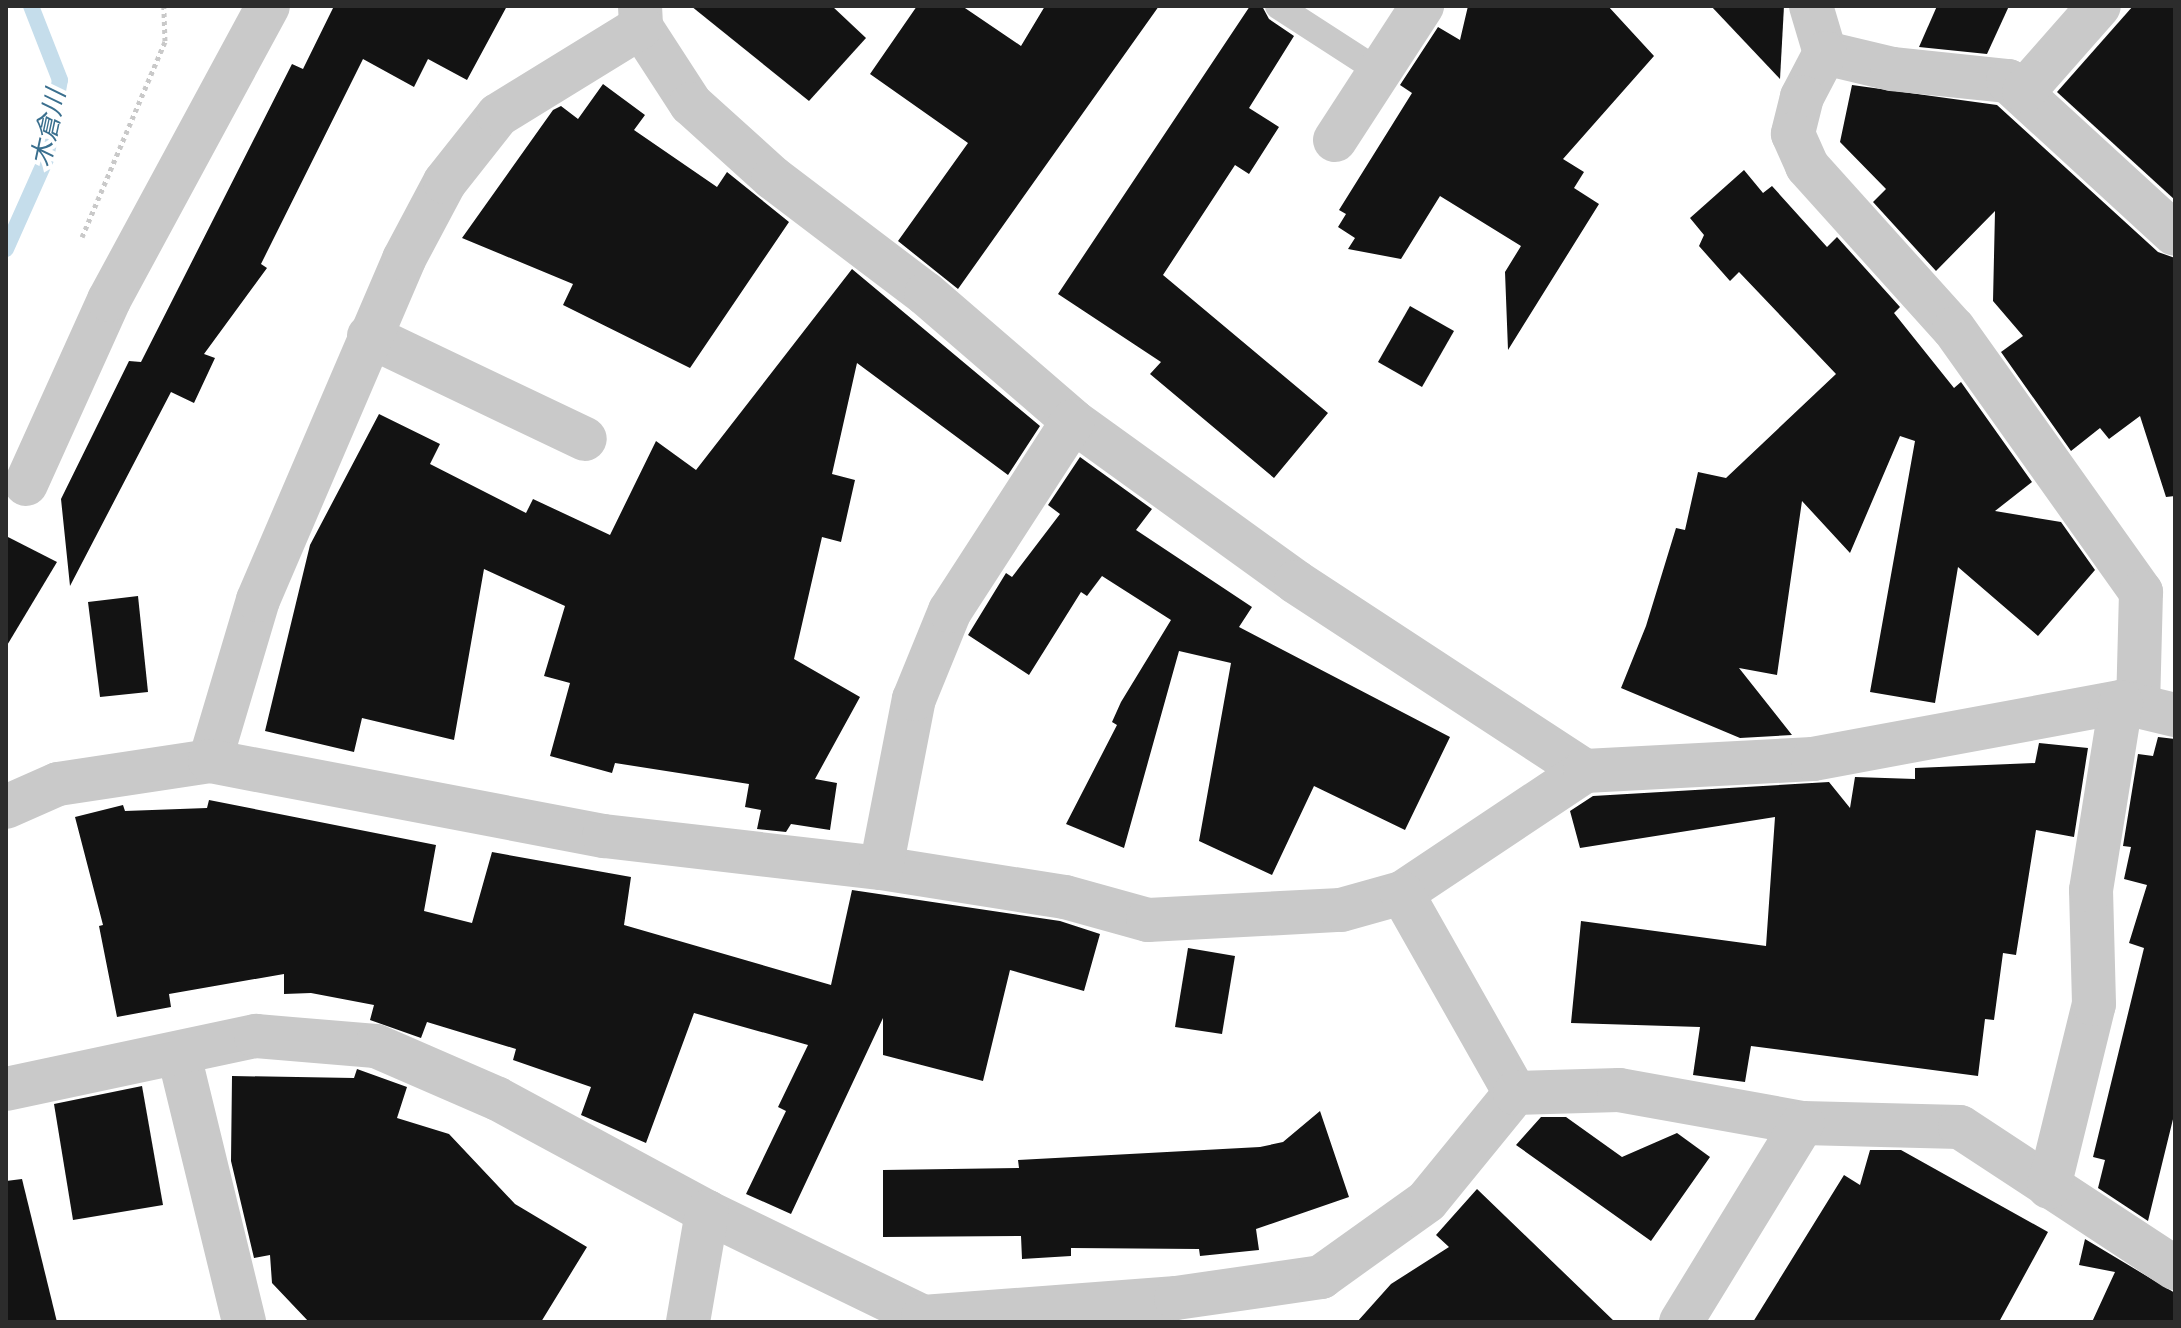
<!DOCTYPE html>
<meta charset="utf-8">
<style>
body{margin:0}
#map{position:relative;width:2181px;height:1328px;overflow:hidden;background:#fff;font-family:"Archivo Narrow","Noto Sans JP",sans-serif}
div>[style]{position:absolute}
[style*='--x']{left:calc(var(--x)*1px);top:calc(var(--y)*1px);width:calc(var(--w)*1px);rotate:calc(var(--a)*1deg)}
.stream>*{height:16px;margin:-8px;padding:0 8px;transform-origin:8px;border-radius:8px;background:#c5ddeb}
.building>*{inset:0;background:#131313}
.path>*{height:5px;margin-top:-2.5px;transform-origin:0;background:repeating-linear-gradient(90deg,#c9c9c9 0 4px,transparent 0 8px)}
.service>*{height:26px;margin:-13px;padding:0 13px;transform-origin:13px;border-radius:13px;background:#c9c9c9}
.minor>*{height:44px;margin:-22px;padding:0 22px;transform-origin:22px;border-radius:22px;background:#c9c9c9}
span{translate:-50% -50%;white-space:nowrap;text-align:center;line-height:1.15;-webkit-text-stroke:8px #fff;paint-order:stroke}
.water-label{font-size:26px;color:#3a6f8e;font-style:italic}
.frame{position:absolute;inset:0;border:8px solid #2c2c2c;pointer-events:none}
</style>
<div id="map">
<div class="stream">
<div style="--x:6;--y:249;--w:98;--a:-66"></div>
<div style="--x:46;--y:159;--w:80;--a:-80"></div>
<div style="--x:60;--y:80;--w:79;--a:-111.4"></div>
</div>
<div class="building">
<div style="clip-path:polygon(334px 6px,507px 6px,467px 80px,428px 59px,414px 87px,363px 59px,261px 264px,267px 268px,204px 354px,215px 358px,194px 403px,171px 392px,70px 586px,61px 499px,129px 361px,141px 362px,292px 64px,303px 69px)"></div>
<div style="clip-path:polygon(691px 6px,832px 6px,866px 38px,809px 101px)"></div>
<div style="clip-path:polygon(917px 6px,962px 6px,1021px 46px,1045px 6px,1159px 6px,958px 289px,898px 241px,968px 143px,870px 74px)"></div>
<div style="clip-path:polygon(1250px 6px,1262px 6px,1269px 19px,1294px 36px,1249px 108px,1279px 127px,1249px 174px,1235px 165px,1163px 275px,1328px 413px,1274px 478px,1150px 374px,1161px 362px,1058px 294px)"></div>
<div style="clip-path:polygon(1468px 6px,1608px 6px,1654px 56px,1563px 159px,1584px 172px,1574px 188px,1599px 204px,1508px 350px,1505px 272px,1521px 246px,1440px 196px,1401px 259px,1348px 249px,1355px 238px,1338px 227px,1346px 214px,1339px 210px,1412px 93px,1400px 85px,1438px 27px,1460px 40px)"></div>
<div style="clip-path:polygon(1711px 6px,1784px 6px,1780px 79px)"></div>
<div style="clip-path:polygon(1937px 6px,2009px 6px,1987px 54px,1919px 47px)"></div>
<div style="clip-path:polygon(2133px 6px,2175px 6px,2175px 200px,2057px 92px)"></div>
<div style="clip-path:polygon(603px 84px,645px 115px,634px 130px,717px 187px,727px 172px,789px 222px,690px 368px,563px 305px,573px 284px,462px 238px,553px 110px,561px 106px,578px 119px)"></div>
<div style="clip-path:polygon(1852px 85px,1997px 105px,2158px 252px,2175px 258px,2175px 496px,2166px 497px,2140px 416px,2109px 439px,2100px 428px,2071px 451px,2001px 352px,2023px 336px,1993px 301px,1995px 211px,1936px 271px,1873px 202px,1886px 189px,1840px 142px)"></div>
<div style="clip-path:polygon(1744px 170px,1763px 193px,1772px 186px,1827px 247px,1837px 237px,1900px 307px,1894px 313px,1954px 388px,1961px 382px,2032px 482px,1995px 511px,2061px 522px,2095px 570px,2038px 636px,1958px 567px,1935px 703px,1870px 692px,1915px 441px,1900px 436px,1850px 553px,1802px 501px,1777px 675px,1739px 668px,1792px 735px,1740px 738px,1621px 688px,1646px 626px,1676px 528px,1685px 530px,1698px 472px,1726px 478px,1836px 374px,1739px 272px,1730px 281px,1699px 246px,1704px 235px,1690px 218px)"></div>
<div style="clip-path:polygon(852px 269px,1040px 426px,1008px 475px,857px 363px,832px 474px,855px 480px,841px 542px,822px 537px,794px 659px,860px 697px,815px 779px,837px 783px,830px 830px,791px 824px,786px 832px,757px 829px,761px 810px,745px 807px,749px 784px,615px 763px,612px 773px,550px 756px,570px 683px,544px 676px,565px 606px,484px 569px,454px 740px,362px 718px,354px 752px,265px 731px,310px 545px,379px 414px,440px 444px,430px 464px,526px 513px,533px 499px,610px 535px,656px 441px,696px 470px)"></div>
<div style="clip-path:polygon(1410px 306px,1454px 331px,1422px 387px,1378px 362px)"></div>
<div style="clip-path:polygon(1080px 457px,1152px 509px,1136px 530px,1252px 607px,1239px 627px,1450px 737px,1405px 830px,1314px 786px,1272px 875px,1199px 841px,1231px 663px,1179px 651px,1124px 848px,1066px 824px,1117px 725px,1112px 722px,1121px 702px,1171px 620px,1102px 576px,1087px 596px,1081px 592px,1029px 675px,968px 635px,1006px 573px,1012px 577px,1060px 514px,1048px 505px)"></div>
<div style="clip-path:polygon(6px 536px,57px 562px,6px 647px)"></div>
<div style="clip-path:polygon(138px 596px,148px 692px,100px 697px,88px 602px)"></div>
<div style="clip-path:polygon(2158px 737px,2175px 739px,2175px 1111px,2148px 1221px,2098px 1188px,2105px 1160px,2093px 1157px,2144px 948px,2129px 943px,2147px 885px,2124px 879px,2131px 847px,2123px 846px,2138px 754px,2153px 756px)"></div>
<div style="clip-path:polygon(2039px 743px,2088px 748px,2074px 837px,2036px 830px,2016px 955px,2003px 953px,1994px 1020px,1985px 1019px,1978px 1076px,1751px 1046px,1745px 1082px,1693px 1075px,1700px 1027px,1571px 1023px,1581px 921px,1766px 946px,1775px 817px,1580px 848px,1570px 811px,1593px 796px,1829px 782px,1850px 808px,1855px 777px,1915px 779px,1915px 768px,2035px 763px)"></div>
<div style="clip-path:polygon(209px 800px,436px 845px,424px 911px,472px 923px,492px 852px,631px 877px,624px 925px,831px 985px,852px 890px,1060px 921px,1100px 934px,1084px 991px,1010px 970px,983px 1081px,883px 1055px,883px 1018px,791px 1214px,746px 1194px,786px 1111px,778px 1107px,808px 1045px,694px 1013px,646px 1143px,581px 1115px,591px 1087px,513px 1060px,516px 1049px,427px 1022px,421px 1038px,370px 1020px,374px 1005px,311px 993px,284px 994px,284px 974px,169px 994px,171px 1007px,117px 1017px,99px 926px,103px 925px,75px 817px,123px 805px,125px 811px,207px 808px)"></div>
<div style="clip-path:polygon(1188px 948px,1235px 956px,1222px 1034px,1175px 1027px)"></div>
<div style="clip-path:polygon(357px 1069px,407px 1087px,397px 1118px,449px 1134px,515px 1204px,587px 1247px,541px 1322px,309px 1322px,272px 1283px,270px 1255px,254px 1258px,231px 1161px,232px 1076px,354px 1078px)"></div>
<div style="clip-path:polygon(142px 1086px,163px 1205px,73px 1220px,54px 1104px)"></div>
<div style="clip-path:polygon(1320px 1111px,1349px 1197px,1256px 1229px,1259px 1250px,1200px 1256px,1199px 1249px,1071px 1248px,1071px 1256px,1022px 1259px,1021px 1236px,883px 1237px,883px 1170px,1019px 1168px,1018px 1160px,1260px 1147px,1283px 1142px)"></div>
<div style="clip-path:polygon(1541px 1117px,1566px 1117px,1622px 1157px,1677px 1133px,1710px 1157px,1651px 1241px,1516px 1145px)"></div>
<div style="clip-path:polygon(1870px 1150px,1901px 1150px,2048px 1232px,1999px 1322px,1753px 1322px,1844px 1175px,1860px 1185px)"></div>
<div style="clip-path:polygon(22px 1179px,57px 1322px,6px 1322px,6px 1181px)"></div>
<div style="clip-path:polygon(1477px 1189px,1615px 1322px,1357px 1322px,1391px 1284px,1449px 1247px,1436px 1235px)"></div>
<div style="clip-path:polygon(2085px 1239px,2175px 1293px,2175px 1322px,2092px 1322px,2115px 1272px,2079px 1265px)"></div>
</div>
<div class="path">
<div style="--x:82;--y:237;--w:213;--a:-67"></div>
<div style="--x:165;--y:41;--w:35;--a:-92"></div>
</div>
<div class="service">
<div style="--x:1278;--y:6;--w:121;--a:32.9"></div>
</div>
<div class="minor">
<div style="--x:640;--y:6;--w:21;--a:87"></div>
<div style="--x:641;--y:27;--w:92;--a:57"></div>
<div style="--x:691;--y:104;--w:110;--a:42.1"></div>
<div style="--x:773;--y:178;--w:192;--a:37.2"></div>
<div style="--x:926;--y:294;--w:194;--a:40.8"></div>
<div style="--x:1073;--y:421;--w:275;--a:35.8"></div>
<div style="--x:1296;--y:582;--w:345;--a:33.2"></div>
<div style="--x:1811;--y:6;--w:49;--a:73.4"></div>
<div style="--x:1825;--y:53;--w:69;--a:13.4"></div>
<div style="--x:1892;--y:69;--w:117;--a:5.9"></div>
<div style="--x:2008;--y:81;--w:226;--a:42.5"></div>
<div style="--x:1825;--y:53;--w:50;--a:117.6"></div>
<div style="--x:1802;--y:97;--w:38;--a:104"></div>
<div style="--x:1793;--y:134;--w:35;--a:66"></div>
<div style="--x:1807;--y:166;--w:219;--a:48"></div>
<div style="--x:1954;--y:329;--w:323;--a:54.6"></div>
<div style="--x:2141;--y:592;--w:111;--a:91.5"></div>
<div style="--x:2024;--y:91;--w:113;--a:-48.6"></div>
<div style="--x:1335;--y:140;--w:160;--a:-57"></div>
<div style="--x:369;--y:336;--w:239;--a:25.5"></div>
<div style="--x:26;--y:484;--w:202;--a:-65.7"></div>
<div style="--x:109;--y:300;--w:334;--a:-61.6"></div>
<div style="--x:210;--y:761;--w:168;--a:-73.4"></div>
<div style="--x:258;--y:600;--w:371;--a:-66.8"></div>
<div style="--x:404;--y:259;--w:87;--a:-62"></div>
<div style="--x:445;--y:182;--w:85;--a:-51.7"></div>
<div style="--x:498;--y:115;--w:168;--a:-31.6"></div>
<div style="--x:6;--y:807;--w:57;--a:-23.9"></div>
<div style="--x:58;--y:784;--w:154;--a:-8.6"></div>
<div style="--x:210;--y:761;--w:401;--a:10.8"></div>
<div style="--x:604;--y:836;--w:279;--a:6.6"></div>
<div style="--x:881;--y:868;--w:186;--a:9"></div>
<div style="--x:1065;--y:897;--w:86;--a:15.5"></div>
<div style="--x:1148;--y:920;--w:193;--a:-3"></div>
<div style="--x:1341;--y:910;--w:63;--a:-15.6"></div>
<div style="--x:1402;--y:893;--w:220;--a:-33.7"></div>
<div style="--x:1585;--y:771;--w:228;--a:-3"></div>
<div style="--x:1813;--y:759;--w:313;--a:-10.5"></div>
<div style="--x:2121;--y:702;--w:56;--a:13.5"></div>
<div style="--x:881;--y:868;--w:172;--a:-79"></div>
<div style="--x:914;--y:699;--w:95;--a:-67.8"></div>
<div style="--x:950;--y:611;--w:226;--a:-57.1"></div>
<div style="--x:179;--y:1055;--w:275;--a:76.3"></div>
<div style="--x:6;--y:1089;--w:256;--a:-12"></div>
<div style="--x:256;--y:1036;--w:120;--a:4.8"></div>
<div style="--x:376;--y:1046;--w:133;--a:23.5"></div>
<div style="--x:498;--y:1099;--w:238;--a:28.4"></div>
<div style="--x:707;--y:1212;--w:240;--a:25.9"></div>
<div style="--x:923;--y:1317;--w:254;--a:-4.3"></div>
<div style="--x:1176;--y:1298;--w:147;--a:-8.2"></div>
<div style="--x:1321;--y:1277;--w:130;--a:-35.6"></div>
<div style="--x:1427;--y:1201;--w:139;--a:-50.8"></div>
<div style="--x:1515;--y:1093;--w:230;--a:-119.5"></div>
<div style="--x:1515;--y:1093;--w:104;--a:-1.7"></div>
<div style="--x:1619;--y:1090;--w:187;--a:10.2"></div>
<div style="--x:1803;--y:1123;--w:157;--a:1.5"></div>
<div style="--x:1960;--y:1127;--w:257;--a:33.3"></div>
<div style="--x:2049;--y:1187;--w:188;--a:-76.2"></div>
<div style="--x:2094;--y:1004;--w:114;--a:-91.5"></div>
<div style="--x:2091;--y:890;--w:190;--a:-80.9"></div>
<div style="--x:688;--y:1322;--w:112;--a:-80.2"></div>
<div style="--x:1681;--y:1322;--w:233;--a:-58.5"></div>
</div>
<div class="water-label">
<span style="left:48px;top:128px;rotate:-78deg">木倉川</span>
</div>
<div class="frame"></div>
</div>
